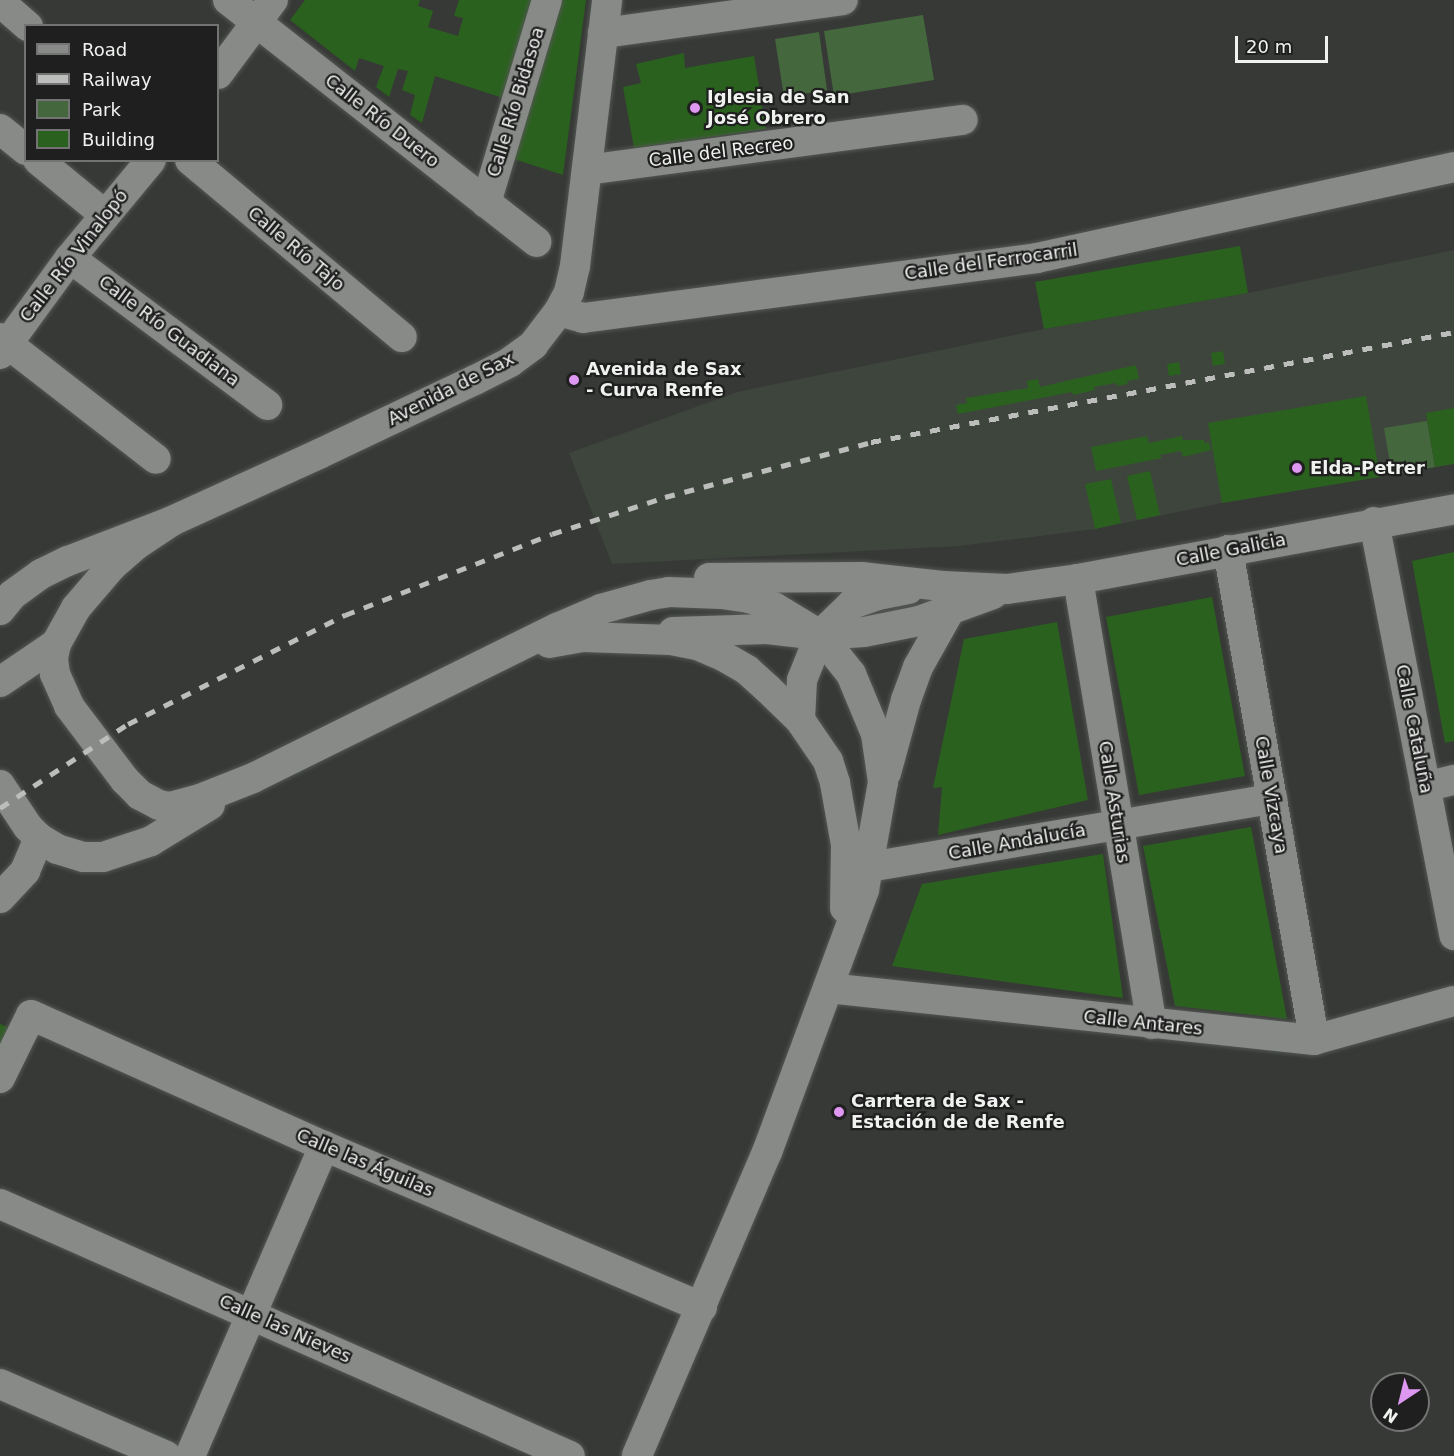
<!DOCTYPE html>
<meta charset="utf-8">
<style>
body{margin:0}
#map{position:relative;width:1454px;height:1456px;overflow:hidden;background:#363935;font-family:"DejaVu Sans",sans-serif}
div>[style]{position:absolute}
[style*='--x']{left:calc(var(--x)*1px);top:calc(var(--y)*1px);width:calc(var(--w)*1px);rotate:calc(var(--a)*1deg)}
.built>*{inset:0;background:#3e453d}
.green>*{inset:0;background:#45673e}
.building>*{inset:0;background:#2b611f}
.roads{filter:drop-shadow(0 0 2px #545754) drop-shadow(0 0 2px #545754)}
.minor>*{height:30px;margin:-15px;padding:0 15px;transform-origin:15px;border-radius:15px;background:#878a86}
.rail>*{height:4.5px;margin-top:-2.25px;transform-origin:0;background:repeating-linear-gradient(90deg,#bcbebb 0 10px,transparent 0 20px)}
.dots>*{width:16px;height:16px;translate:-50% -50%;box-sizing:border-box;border:3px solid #1e1f1e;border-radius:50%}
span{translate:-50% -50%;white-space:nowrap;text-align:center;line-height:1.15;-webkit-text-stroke:4.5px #1e1f1e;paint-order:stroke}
.poi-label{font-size:18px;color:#f0f2f0;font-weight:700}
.left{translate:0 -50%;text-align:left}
.street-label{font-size:18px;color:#f0f2f0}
.legend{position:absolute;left:24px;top:24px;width:195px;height:138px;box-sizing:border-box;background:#1e1f1e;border:2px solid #727372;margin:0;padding:8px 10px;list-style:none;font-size:18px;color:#f0f2f0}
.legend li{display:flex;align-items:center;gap:12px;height:30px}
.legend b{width:30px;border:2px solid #727372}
.north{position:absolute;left:1370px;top:1372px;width:60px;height:60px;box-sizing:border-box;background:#1e1f1e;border:2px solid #727372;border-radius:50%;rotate:215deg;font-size:16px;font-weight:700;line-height:24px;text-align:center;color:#f0f2f0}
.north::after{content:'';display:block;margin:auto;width:21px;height:27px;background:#de98f2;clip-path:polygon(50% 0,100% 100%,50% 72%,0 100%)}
.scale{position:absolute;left:1235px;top:36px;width:93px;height:27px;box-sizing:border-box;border:3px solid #f0f2f0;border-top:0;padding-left:8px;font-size:18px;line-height:21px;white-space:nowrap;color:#f0f2f0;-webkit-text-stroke:4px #1e1f1e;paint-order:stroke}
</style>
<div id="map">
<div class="built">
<div style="clip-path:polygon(1454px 250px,1454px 464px,1222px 503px,1095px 529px,959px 546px,612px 564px,569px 453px,737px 392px,1044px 329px,1248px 293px)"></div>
</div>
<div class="green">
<div style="clip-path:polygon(923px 15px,934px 80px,834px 96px,824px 31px)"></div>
<div style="clip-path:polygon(819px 32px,827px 90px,784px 97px,775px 39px)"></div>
<div style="clip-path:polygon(1427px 421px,1435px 467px,1392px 475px,1384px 428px)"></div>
</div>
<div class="building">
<div style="clip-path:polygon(305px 0,420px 0,418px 6px,433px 11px,428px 27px,458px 36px,463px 18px,454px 16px,459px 0,532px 0,506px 99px,435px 76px,422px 123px,410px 115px,415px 95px,402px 90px,408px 71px,398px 69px,389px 97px,376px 87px,384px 66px,359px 58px,355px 71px,290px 20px)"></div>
<div style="clip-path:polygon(560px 0,586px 0,563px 175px,514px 159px)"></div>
<div style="clip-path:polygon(684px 53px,685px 68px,754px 56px,766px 129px,634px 148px,623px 87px,641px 83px,636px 64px)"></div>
<div style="clip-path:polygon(1240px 246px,1248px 293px,1044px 329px,1035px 282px)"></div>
<div style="clip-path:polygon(1223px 351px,1225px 364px,1213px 366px,1211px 353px)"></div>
<div style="clip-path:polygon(1179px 362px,1181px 374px,1169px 376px,1167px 364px)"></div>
<div style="clip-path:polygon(1136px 365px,1139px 379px,1127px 381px,1128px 384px,1117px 386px,1116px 383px,1094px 387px,1095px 390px,1073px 395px,1072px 392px,958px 414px,956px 405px,967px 403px,966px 398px,1028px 388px,1027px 381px,1038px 379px,1040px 387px)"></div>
<div style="clip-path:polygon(1366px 396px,1380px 477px,1222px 503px,1208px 423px)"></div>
<div style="clip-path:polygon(1454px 408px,1454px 464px,1435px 467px,1426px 413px)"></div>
<div style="clip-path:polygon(1147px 436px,1149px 443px,1182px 436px,1183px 440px,1204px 440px,1204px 443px,1209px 442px,1211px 450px,1183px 457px,1181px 451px,1160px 455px,1162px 458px,1096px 471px,1091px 447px)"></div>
<div style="clip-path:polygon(1150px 471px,1160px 515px,1137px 520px,1127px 476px)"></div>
<div style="clip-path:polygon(1111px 479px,1121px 523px,1095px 529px,1085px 484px)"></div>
<div style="clip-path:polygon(1454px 552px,1454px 741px,1445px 743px,1412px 561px)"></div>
<div style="clip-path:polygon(1212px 597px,1245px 776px,1139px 795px,1106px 617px)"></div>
<div style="clip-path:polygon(1057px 622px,1088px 800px,938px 835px,942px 787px,933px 788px,964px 639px)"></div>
<div style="clip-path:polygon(1251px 827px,1287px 1019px,1175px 1006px,1143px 846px)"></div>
<div style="clip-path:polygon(1103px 854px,1123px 998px,892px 966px,922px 884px)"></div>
<div style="clip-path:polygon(0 1024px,10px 1028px,0 1051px)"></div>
</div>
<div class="roads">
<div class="minor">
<div style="--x:228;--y:0;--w:392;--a:38.1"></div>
<div style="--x:0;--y:2;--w:37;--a:41"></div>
<div style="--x:603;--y:33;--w:242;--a:-7.8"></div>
<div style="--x:218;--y:74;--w:92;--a:-53.4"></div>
<div style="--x:0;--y:129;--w:33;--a:39"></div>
<div style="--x:38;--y:160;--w:87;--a:39.4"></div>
<div style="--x:190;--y:160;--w:276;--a:39.9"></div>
<div style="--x:587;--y:170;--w:379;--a:-7.6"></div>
<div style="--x:486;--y:203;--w:212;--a:-73.3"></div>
<div style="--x:70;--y:258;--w:246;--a:36.7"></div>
<div style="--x:559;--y:311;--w:25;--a:16"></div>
<div style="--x:583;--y:318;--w:458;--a:-7.5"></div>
<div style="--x:1037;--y:258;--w:427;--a:-12.3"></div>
<div style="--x:0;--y:338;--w:197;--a:37.8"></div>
<div style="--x:0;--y:354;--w:119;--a:-53.9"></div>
<div style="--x:70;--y:258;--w:127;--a:-50.4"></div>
<div style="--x:172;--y:521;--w:43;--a:146.3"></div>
<div style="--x:136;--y:545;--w:33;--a:139"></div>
<div style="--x:111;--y:567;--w:54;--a:130.5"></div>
<div style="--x:76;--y:608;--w:41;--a:119.1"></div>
<div style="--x:56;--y:644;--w:14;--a:102"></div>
<div style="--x:53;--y:658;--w:16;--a:83"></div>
<div style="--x:55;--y:674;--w:35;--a:66"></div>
<div style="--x:69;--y:706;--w:93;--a:52.9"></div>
<div style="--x:125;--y:780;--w:21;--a:45"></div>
<div style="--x:140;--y:795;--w:21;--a:28"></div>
<div style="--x:159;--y:805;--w:11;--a:10"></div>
<div style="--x:170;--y:807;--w:31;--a:-15"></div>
<div style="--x:200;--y:799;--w:57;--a:-21.6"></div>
<div style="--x:253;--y:778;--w:339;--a:-26.3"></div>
<div style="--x:557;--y:628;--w:48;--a:-23.4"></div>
<div style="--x:601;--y:609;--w:52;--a:-15.6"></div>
<div style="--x:651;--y:595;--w:18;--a:-9"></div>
<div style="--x:669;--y:592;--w:52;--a:2.2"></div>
<div style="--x:721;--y:594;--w:28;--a:8"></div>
<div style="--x:749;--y:598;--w:27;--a:20"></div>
<div style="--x:774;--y:607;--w:54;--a:31.3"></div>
<div style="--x:820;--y:635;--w:50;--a:51.5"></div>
<div style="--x:851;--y:674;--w:65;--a:67.4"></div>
<div style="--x:876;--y:734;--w:49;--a:81.7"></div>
<div style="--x:883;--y:782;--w:110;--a:100"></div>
<div style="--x:864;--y:890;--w:279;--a:110.3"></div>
<div style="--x:767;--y:1152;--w:331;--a:113.2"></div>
<div style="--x:1374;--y:522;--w:421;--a:79"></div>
<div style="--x:1228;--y:550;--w:497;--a:80"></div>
<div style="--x:709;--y:578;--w:152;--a:-0.4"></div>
<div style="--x:861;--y:577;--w:82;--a:6.3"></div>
<div style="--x:943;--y:586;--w:64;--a:2.7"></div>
<div style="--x:1007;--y:589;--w:72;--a:-8"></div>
<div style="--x:1078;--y:579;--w:382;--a:-10.5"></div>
<div style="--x:1078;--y:579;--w:451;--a:80.6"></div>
<div style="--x:0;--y:610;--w:19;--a:-51"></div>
<div style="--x:12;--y:595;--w:36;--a:-36"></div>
<div style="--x:41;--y:574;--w:30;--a:-26"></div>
<div style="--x:68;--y:561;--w:111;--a:-21"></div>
<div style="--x:172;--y:521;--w:162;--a:-24.5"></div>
<div style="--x:319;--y:454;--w:173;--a:-25.4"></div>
<div style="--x:475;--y:380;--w:39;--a:-27"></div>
<div style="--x:510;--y:362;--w:29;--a:-36"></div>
<div style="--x:533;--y:345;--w:43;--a:-52.6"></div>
<div style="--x:559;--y:311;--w:21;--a:-62"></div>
<div style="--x:569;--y:292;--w:27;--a:-77"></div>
<div style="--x:575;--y:266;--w:268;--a:-83.1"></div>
<div style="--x:673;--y:632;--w:94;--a:-1.8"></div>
<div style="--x:767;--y:629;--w:53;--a:6.5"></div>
<div style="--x:820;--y:635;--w:44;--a:-3.9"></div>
<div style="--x:864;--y:632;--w:56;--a:-11.3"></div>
<div style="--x:919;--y:621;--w:79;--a:-20"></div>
<div style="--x:549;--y:643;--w:36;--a:-10"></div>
<div style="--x:584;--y:637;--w:87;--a:2"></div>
<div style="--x:671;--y:640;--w:26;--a:11"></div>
<div style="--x:697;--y:645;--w:28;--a:23"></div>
<div style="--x:723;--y:656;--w:28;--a:30"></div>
<div style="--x:747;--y:670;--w:27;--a:42"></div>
<div style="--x:767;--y:688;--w:46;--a:44.1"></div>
<div style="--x:800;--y:720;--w:50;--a:55.7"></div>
<div style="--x:828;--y:761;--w:23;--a:72"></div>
<div style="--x:835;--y:783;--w:63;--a:79.9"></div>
<div style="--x:846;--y:845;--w:63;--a:90.9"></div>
<div style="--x:0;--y:682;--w:68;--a:-34.2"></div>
<div style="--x:800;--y:720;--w:40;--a:-87.1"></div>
<div style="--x:802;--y:680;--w:48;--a:-68.2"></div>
<div style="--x:820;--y:635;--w:45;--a:-44.1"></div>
<div style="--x:852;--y:604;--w:28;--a:-19"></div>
<div style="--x:878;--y:595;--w:31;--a:-11"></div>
<div style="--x:886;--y:773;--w:76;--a:-74.7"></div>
<div style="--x:906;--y:700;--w:35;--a:-70"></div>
<div style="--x:918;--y:667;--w:65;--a:-60.7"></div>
<div style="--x:0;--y:785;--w:50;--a:56.3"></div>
<div style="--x:28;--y:827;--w:16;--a:45"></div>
<div style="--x:39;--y:838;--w:21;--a:31"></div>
<div style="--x:57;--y:849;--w:27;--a:17"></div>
<div style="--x:83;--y:857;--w:20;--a:0"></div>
<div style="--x:103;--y:857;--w:51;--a:-18.4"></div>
<div style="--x:151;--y:841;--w:69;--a:-31.4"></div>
<div style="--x:1425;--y:787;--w:30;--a:-14"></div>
<div style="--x:869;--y:867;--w:409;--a:-9.6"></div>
<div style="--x:0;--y:898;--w:37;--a:-47"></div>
<div style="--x:25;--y:871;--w:36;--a:-67"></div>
<div style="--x:828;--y:988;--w:489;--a:6.1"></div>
<div style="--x:1314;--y:1040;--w:145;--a:-15.6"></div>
<div style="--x:0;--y:1078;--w:70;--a:-63.8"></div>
<div style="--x:31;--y:1015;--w:321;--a:24.1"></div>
<div style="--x:324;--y:1146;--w:411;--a:23.1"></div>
<div style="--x:0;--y:1204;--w:623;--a:23.85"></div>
<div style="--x:0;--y:1384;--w:181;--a:23.4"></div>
<div style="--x:190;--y:1456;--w:338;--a:-66.6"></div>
</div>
</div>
<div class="rail">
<div style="--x:0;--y:808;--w:153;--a:-33.3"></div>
<div style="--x:128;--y:724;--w:243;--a:-26.7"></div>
<div style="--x:345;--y:615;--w:222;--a:-21.4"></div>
<div style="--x:552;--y:534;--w:119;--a:-18.1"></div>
<div style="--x:665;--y:497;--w:213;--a:-14.9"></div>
<div style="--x:871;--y:442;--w:593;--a:-10.68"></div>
</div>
<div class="dots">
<div style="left:695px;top:108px;background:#de98f2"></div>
<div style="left:574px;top:380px;background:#de98f2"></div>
<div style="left:1297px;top:468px;background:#de98f2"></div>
<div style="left:839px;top:1112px;background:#de98f2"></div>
</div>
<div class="poi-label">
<span class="left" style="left:707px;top:108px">Iglesia de San<br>José Obrero</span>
<span class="left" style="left:586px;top:380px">Avenida de Sax<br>- Curva Renfe</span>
<span class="left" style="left:1310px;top:468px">Elda-Petrer</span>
<span class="left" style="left:851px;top:1112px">Carrtera de Sax -<br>Estación de de Renfe</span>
</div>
<div class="street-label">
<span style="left:516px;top:102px;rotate:-73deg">Calle Río Bidasoa</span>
<span style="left:382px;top:121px;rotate:38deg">Calle Río Duero</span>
<span style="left:721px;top:152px;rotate:-7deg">Calle del Recreo</span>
<span style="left:296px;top:249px;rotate:40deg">Calle Río Tajo</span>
<span style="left:74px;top:256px;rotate:-52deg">Calle Río Vinalopó</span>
<span style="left:991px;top:262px;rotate:-8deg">Calle del Ferrocarril</span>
<span style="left:169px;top:331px;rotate:37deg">Calle Río Guadiana</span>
<span style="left:451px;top:389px;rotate:-27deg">Avenida de Sax</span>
<span style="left:1231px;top:550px;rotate:-11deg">Calle Galicia</span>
<span style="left:1414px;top:729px;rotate:79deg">Calle Cataluña</span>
<span style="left:1271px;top:795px;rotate:80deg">Calle Vizcaya</span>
<span style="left:1114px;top:802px;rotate:81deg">Calle Asturias</span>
<span style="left:1017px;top:842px;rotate:-10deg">Calle Andalucía</span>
<span style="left:1143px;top:1023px;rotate:6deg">Calle Antares</span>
<span style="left:365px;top:1163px;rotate:23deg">Calle las Águilas</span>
<span style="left:285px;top:1329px;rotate:24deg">Calle las Nieves</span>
</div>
<ul class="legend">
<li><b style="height:8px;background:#878a86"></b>Road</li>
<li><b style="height:8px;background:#bcbebb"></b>Railway</li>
<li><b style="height:16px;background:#45673e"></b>Park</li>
<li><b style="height:16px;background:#2b611f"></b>Building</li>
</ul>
<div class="north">N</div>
<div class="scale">20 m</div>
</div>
